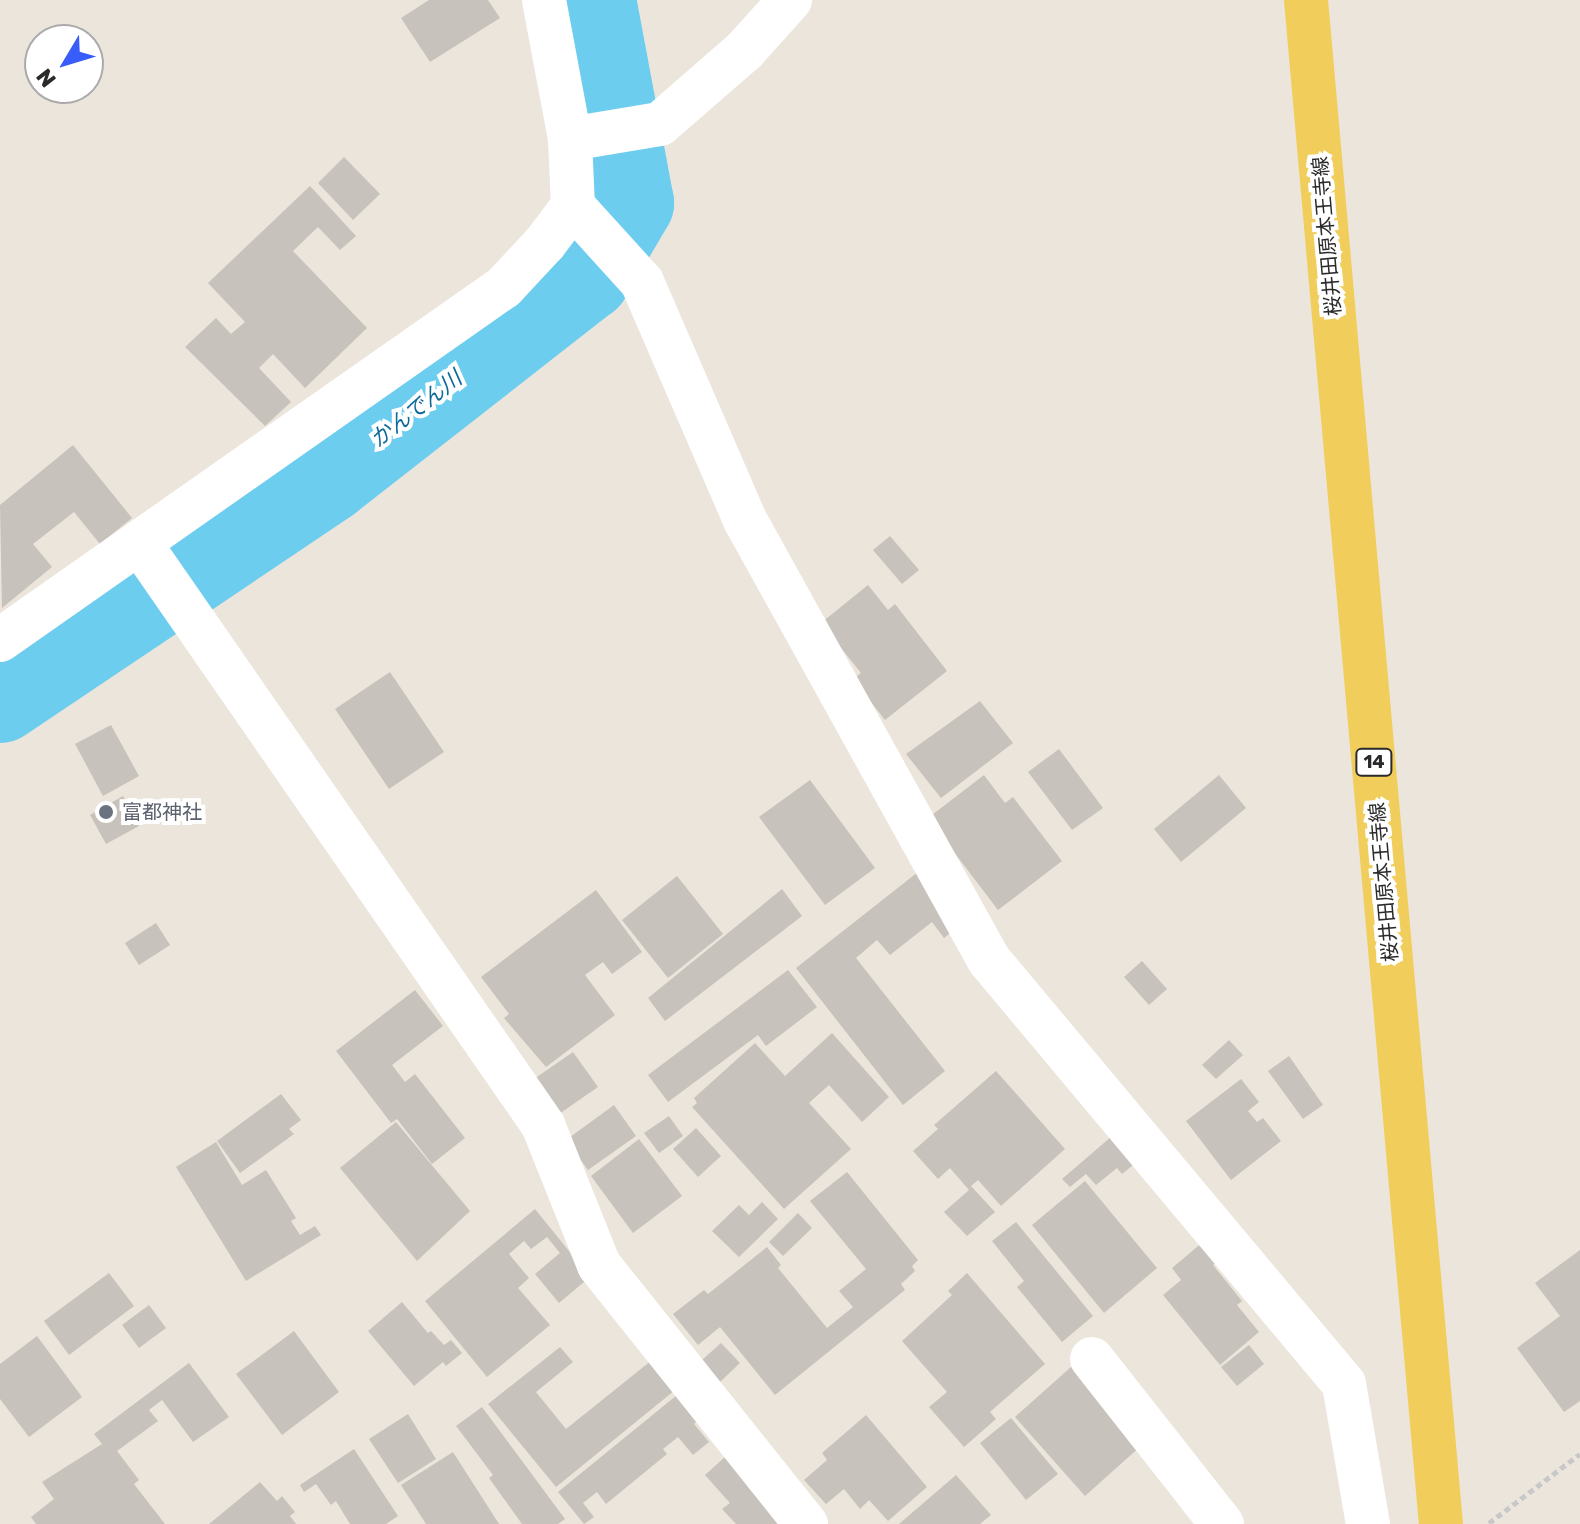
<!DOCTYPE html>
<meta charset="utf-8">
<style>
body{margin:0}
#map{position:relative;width:1580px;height:1524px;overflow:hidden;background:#ece5db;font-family:Rubik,"Noto Sans JP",sans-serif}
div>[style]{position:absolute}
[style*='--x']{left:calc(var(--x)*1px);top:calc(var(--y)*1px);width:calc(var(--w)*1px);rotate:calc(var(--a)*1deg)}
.river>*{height:90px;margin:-45px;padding:0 45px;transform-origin:45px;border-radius:45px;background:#6dcdef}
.building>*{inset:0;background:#c7c2bb}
.path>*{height:5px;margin-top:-2.5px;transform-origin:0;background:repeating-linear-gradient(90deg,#c8c8c8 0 6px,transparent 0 10px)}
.minor>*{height:44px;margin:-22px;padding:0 22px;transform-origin:22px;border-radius:22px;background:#fff}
.tertiary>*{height:44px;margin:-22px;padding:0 22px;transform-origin:22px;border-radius:22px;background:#fff}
.primary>*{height:44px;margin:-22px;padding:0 22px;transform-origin:22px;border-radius:22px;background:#f1ce5b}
.dots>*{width:22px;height:22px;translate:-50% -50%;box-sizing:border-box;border:4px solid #fff;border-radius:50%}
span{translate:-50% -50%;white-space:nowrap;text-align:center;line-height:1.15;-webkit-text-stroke:8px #fff;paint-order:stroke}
.shield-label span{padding:2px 6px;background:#fff;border:2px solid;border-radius:6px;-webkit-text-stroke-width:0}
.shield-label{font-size:18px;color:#2a2a2a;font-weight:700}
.street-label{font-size:20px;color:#2a2a2a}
.worship-label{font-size:20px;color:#5b616d}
.left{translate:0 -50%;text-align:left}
.water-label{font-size:22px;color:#0c6a9b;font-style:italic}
.north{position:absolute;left:24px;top:24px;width:80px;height:80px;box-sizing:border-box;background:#fff;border:2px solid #aaa;border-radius:50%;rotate:232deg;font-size:22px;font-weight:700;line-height:32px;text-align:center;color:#2a2a2a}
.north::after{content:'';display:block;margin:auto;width:28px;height:36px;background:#395dfb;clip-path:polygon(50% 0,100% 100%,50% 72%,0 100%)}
</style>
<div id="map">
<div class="river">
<div style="--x:0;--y:698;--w:394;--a:-33.9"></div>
<div style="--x:327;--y:478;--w:328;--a:-38"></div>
<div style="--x:586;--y:276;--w:85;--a:-59.5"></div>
<div style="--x:629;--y:203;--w:207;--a:-100.6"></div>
</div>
<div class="building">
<div style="clip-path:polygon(429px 0,488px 0,500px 18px,430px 62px,401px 18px)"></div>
<div style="clip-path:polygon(344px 157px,380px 194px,353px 220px,318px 183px)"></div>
<div style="clip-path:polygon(310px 186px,356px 236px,340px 250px,318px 227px,293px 251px,367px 328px,305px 388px,273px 354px,259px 368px,291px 402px,265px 426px,185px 347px,216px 318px,231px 334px,245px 322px,208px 283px)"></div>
<div style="clip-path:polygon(73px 445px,132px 518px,100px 544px,74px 512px,33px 544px,52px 567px,2px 608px,0 505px)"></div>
<div style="clip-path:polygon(890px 536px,919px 570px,902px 584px,873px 550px)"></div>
<div style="clip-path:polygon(868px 585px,888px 610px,895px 604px,947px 671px,885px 720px,853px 679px,861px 673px,821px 623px)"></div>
<div style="clip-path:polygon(390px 672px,444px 752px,389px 789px,335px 709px)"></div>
<div style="clip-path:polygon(980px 701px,1013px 743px,941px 798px,906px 754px)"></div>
<div style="clip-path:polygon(111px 725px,139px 776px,103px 796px,75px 744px)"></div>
<div style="clip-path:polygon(1059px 749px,1103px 808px,1072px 830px,1028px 772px)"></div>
<div style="clip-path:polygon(984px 775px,1005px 803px,1013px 797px,1062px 861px,998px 910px,928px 818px)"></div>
<div style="clip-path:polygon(1219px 775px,1246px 808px,1181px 862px,1154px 829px)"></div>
<div style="clip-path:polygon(810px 780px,875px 868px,825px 905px,759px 817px)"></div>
<div style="clip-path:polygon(123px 796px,139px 826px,106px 844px,90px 815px)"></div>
<div style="clip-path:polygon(918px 872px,960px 925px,944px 938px,932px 922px,890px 955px,877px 940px,856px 958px,945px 1071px,903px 1105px,796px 968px)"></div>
<div style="clip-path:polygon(677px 876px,723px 934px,668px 978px,622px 920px)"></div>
<div style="clip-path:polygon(782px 889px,802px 916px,665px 1021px,648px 998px)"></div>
<div style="clip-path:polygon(596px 890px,642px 952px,612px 974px,603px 962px,585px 975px,615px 1015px,546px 1067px,504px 1018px,509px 1014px,481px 977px)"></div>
<div style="clip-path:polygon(156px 923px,170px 945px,139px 965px,125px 943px)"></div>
<div style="clip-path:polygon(1142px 961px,1167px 989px,1149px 1005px,1124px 977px)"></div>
<div style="clip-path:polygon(788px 970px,817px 1007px,766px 1046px,758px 1035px,668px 1102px,648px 1075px)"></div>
<div style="clip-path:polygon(415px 990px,443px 1026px,392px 1065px,405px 1082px,415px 1074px,465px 1138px,432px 1164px,397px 1119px,391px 1123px,336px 1051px)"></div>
<div style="clip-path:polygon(832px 1033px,889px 1097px,862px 1122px,829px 1085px,809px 1103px,851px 1149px,784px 1209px,692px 1107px,697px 1103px,694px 1098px,755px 1043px,785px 1076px)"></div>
<div style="clip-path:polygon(1229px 1040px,1243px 1055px,1216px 1079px,1202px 1065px)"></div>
<div style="clip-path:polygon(573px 1052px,598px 1087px,559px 1114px,534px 1079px)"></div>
<div style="clip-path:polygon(1289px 1056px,1323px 1105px,1303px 1119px,1268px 1071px)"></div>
<div style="clip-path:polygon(996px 1071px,1065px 1149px,1001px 1206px,978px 1180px,971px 1186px,995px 1212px,967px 1236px,944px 1212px,969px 1190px,950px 1168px,938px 1179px,913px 1151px,938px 1129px,934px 1125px)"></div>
<div style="clip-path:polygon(1241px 1079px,1259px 1102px,1248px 1111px,1257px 1122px,1263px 1118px,1281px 1141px,1231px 1180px,1186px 1121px)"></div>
<div style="clip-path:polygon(281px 1094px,301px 1120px,289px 1129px,294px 1134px,240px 1173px,217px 1141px)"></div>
<div style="clip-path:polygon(614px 1105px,636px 1136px,588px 1170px,566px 1140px)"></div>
<div style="clip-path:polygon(669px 1116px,683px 1136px,659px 1153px,644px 1133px)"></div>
<div style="clip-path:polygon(396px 1122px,470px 1211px,417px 1261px,340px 1168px)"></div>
<div style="clip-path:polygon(696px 1128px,721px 1156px,698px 1177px,673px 1149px)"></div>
<div style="clip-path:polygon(1119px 1130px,1143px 1157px,1122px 1174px,1117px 1168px,1096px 1185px,1086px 1174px,1070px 1187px,1062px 1179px)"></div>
<div style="clip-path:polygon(639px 1139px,682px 1196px,633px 1233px,591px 1176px)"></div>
<div style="clip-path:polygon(216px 1142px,242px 1185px,266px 1170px,296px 1218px,291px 1221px,300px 1235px,315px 1226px,321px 1235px,246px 1281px,176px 1167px)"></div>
<div style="clip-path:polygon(847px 1172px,918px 1260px,912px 1266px,915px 1271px,901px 1284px,905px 1290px,775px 1395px,720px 1327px,698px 1345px,673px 1314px,704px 1290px,708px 1294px,767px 1247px,781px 1265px,778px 1268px,827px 1328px,853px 1307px,839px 1291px,866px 1269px,810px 1201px)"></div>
<div style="clip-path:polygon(1085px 1181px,1157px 1268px,1104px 1313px,1032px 1225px)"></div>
<div style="clip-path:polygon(762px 1202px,778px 1219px,739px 1257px,712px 1231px,739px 1205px,749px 1215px)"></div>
<div style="clip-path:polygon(535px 1209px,590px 1277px,559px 1303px,535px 1274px,560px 1253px,547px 1237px,531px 1249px,524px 1241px,509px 1254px,529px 1278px,518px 1288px,550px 1325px,487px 1377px,425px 1301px)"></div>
<div style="clip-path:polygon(798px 1213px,812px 1228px,783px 1256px,769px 1242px)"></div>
<div style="clip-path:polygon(1016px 1222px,1093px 1316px,1062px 1342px,1017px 1287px,1024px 1281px,992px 1241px)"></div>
<div style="clip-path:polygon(1203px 1242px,1218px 1262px,1213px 1265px,1242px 1301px,1237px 1305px,1259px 1332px,1220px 1365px,1163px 1295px,1181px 1280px,1172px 1268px)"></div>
<div style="clip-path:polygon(1580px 1250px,1580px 1401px,1564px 1412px,1517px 1348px,1560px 1316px,1535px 1283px)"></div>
<div style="clip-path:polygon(109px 1273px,134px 1306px,69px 1355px,44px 1321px)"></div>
<div style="clip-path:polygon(967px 1273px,1045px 1364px,990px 1412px,996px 1419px,964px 1447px,929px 1407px,947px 1392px,902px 1341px,952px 1295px,948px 1291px)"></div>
<div style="clip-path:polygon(402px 1302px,428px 1333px,431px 1331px,444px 1345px,451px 1340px,462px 1353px,446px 1366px,443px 1362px,414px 1386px,368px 1331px)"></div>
<div style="clip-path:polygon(149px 1305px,166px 1328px,139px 1348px,122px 1325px)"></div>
<div style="clip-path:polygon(294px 1331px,339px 1392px,282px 1435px,236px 1374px)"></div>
<div style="clip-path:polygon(37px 1336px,82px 1397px,29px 1437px,0 1399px,0 1364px)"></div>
<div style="clip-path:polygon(721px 1343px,740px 1363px,720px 1382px,701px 1361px)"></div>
<div style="clip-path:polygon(1249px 1345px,1264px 1364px,1237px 1386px,1221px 1367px)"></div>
<div style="clip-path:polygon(560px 1347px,573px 1362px,536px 1392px,566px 1429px,657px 1356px,680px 1386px,556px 1487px,488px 1404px)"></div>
<div style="clip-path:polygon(189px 1363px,229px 1417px,193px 1442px,162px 1400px,149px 1410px,158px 1421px,117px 1451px,139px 1480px,134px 1484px,165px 1524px,36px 1524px,31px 1517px,54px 1499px,42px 1482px,102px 1444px,94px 1434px)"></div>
<div style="clip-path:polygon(1071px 1367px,1142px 1445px,1085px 1496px,1015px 1417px)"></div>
<div style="clip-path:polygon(677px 1395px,698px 1420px,694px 1424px,709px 1442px,693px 1455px,678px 1437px,663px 1449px,667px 1454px,606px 1504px,597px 1492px,583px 1503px,594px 1517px,584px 1524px,558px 1492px)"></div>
<div style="clip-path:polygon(482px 1407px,565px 1519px,558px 1524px,522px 1524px,489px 1478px,493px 1475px,456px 1426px)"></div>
<div style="clip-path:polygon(408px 1414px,436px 1459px,398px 1483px,369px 1439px)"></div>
<div style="clip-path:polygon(866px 1415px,927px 1487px,888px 1521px,869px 1500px,860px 1509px,844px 1489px,826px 1504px,804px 1480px,827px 1460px,822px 1453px)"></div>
<div style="clip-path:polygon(1011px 1418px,1058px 1474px,1026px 1500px,980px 1443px)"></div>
<div style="clip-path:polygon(354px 1449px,398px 1516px,386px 1524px,350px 1524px,336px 1501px,331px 1505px,316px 1484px,304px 1492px,300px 1485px)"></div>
<div style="clip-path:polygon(453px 1452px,499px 1524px,426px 1524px,401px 1485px)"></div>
<div style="clip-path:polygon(726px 1456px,781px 1524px,736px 1524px,722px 1509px,730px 1503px,705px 1475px)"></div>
<div style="clip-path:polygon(956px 1475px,991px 1515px,980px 1524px,899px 1524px)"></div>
<div style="clip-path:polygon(260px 1482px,277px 1501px,282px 1496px,295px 1512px,290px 1516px,296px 1524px,209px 1524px)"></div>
</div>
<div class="path">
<div style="--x:1489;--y:1523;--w:114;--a:-37.2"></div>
</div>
<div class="minor">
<div style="--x:573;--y:206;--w:103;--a:47.8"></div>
<div style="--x:642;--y:282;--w:259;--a:66.6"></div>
<div style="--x:745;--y:520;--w:503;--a:60.99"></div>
<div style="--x:989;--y:960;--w:553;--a:50.06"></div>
<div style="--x:1344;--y:1384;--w:142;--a:80.3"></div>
<div style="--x:141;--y:545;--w:706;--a:55.27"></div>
<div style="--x:543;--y:1125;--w:151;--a:68.2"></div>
<div style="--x:599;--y:1265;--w:332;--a:51.4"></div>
<div style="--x:0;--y:640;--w:615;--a:-35.01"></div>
<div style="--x:504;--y:287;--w:60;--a:-47"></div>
<div style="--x:545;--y:243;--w:46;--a:-52.9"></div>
<div style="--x:573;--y:206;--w:67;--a:-92.6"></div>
<div style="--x:570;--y:139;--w:141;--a:-100.6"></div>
<div style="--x:1092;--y:1359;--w:210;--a:51.8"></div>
</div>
<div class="tertiary">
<div style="--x:570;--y:139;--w:91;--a:-9.5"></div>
<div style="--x:660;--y:124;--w:111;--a:-41"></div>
<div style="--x:744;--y:51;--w:69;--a:-48"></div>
</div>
<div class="primary">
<div style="--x:1306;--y:0;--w:1530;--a:84.94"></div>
</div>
<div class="dots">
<div style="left:106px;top:812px;background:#6b7280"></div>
</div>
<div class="shield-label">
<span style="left:1374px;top:762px">14</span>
</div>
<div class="street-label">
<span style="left:1327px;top:236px;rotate:-95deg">桜井田原本王寺線</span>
<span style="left:1384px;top:882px;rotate:-95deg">桜井田原本王寺線</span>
</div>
<div class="worship-label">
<span class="left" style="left:122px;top:812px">富都神社</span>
</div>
<div class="water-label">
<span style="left:416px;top:409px;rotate:-38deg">かんでん川</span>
</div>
<div class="north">N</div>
</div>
